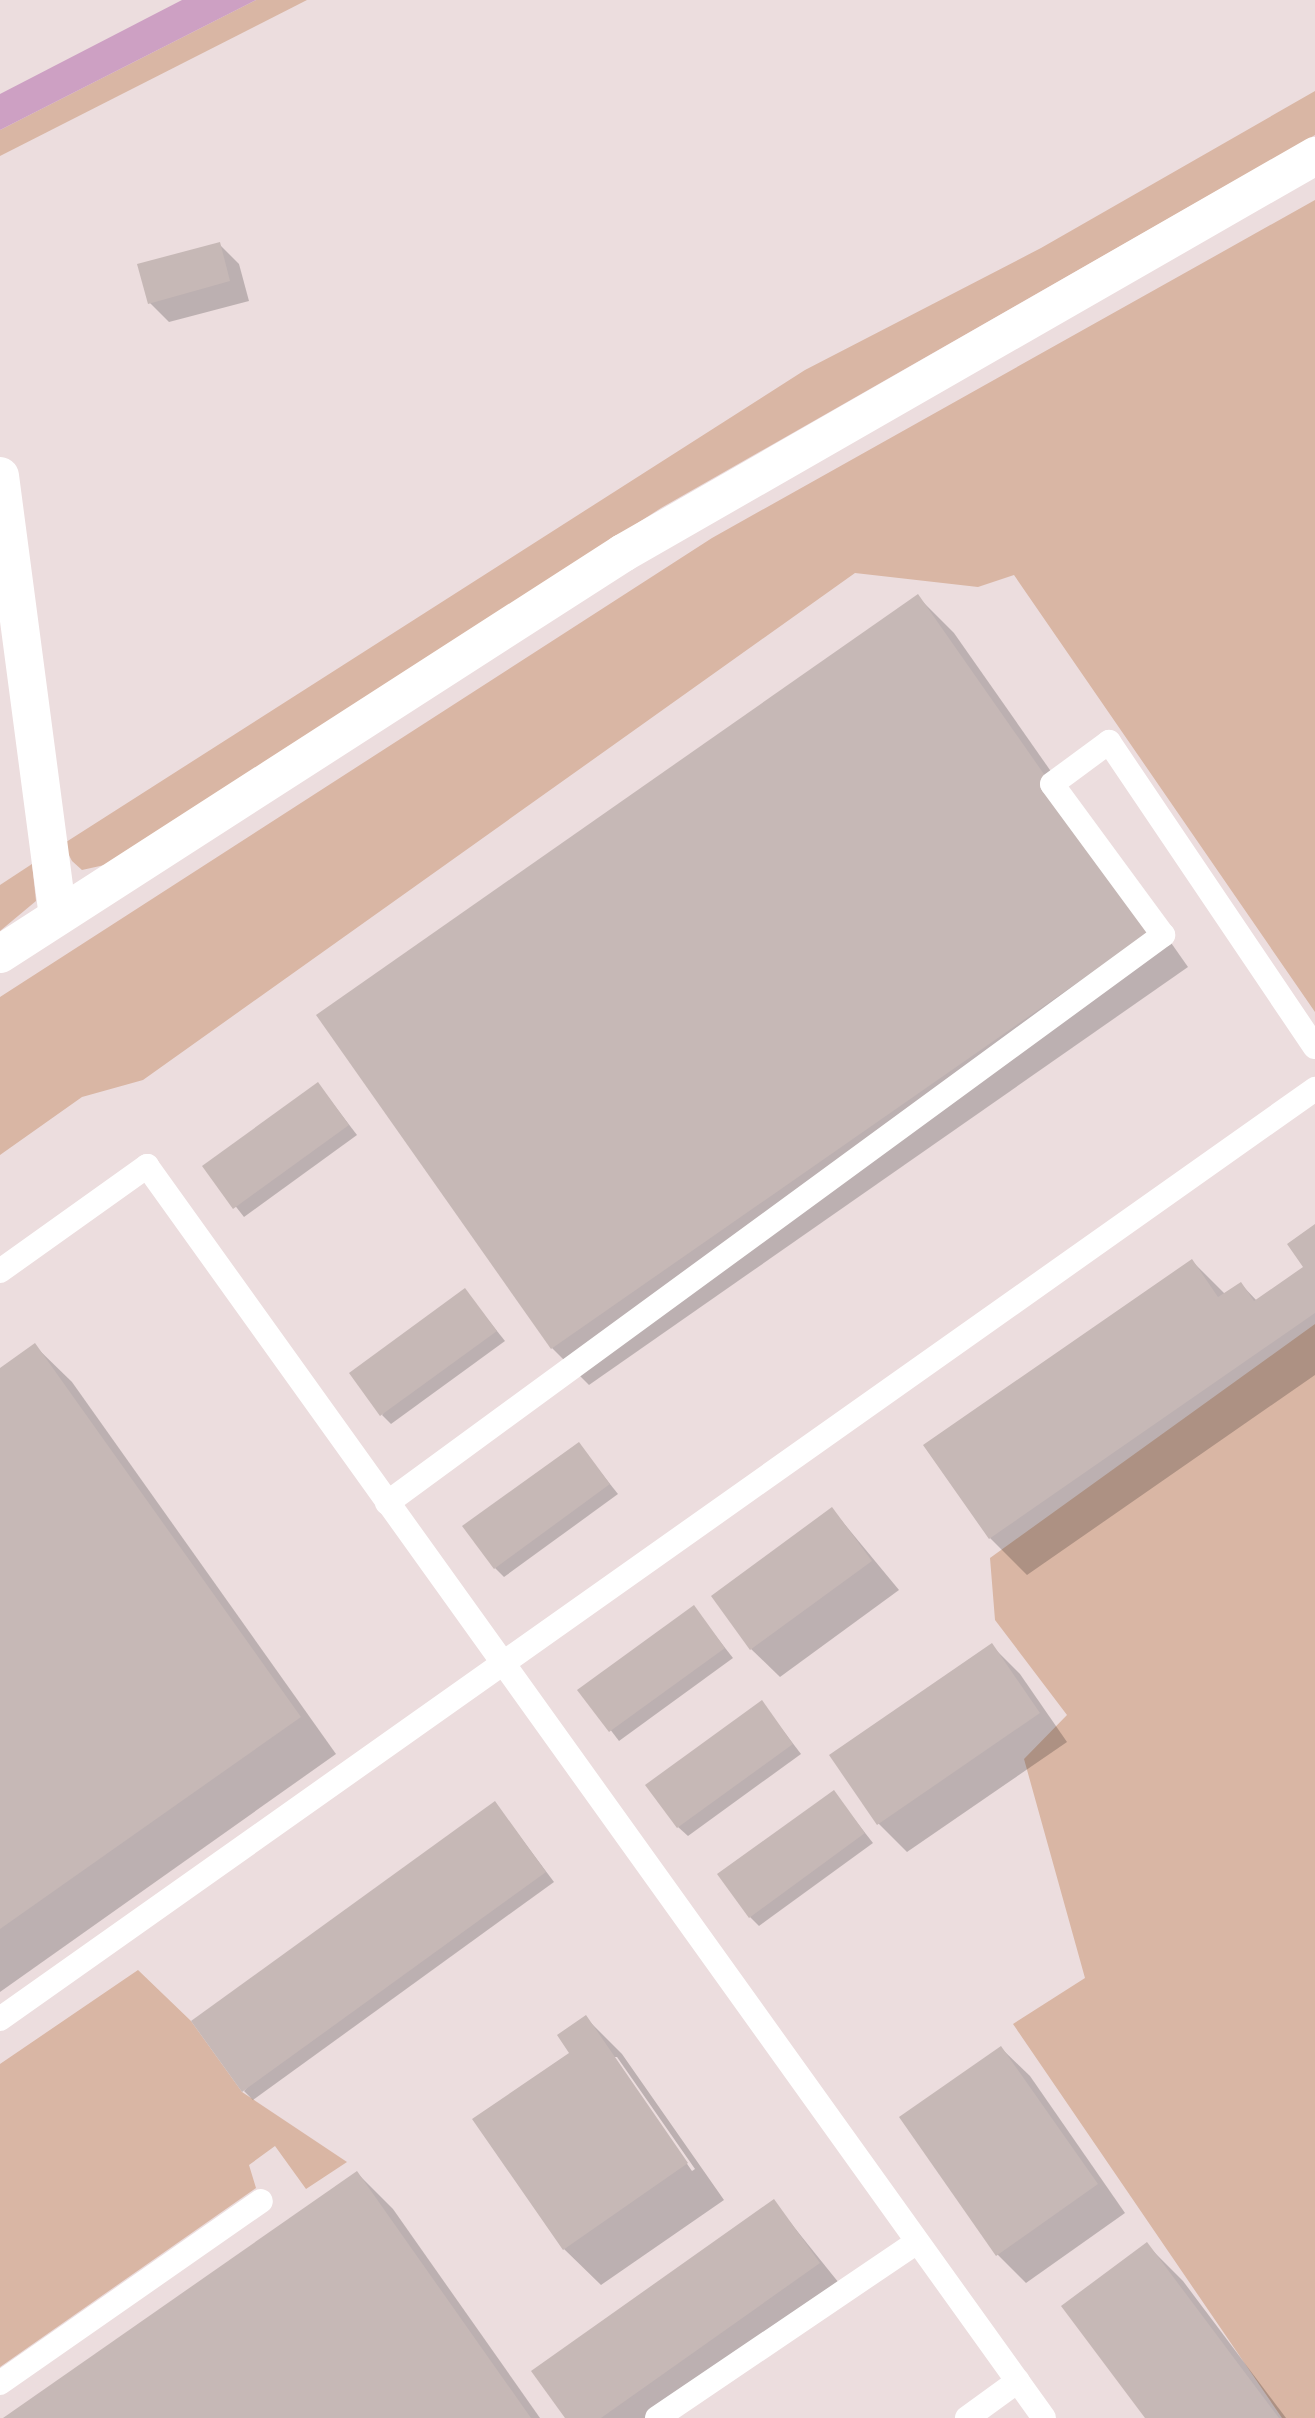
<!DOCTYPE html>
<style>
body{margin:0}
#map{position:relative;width:1315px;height:2418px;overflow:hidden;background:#ecddde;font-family:"Fira Sans Condensed",sans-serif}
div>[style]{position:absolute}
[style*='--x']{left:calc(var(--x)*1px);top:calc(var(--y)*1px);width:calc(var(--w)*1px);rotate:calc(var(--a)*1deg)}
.green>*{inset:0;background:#d9b6a4}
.water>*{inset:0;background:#cda0c3}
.shadow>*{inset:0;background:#0003}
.building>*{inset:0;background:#c6b8b6}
.service>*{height:24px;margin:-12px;padding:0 12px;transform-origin:12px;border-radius:12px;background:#fff}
.minor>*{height:38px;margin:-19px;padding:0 19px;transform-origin:19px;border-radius:19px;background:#fff}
.tertiary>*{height:38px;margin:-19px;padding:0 19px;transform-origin:19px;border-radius:19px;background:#fff}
span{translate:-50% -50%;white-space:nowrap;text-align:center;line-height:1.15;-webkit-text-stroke:5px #f9eaec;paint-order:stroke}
</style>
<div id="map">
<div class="green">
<div style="clip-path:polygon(256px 0,307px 0,0 156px,0 130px)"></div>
<div style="clip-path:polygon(1315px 91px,1315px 135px,661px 508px,109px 864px,82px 870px,72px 861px,63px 844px,805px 370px,1041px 248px)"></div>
<div style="clip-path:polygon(1315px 200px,1315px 1012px,1014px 575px,978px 587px,855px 573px,143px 1080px,82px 1097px,0 1155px,0 997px,712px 538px)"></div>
<div style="clip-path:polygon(32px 864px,36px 901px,0 931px,0 885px)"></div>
<div style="clip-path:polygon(1315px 1324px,1315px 2418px,1282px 2418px,1013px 2024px,1085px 1978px,1024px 1759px,1067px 1715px,995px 1620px,990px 1558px)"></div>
<div style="clip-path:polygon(138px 1970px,191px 2021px,242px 2092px,347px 2162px,306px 2189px,275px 2146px,249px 2165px,256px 2188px,0 2367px,0 2064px)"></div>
</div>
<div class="water">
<div style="clip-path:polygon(182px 0,256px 0,0 130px,0 94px)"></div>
</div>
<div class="shadow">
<div style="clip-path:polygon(219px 244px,239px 264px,249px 301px,169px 322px,150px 303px)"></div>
<div style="clip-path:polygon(918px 597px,954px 633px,1188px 967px,589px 1385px,552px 1348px)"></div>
<div style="clip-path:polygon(318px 1084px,357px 1135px,244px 1217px,204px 1166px)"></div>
<div style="clip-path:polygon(1315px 1227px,1315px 1375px,1027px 1575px,990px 1538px,1192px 1261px,1225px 1294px,1241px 1284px,1257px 1301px,1306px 1267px)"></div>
<div style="clip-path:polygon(465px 1291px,505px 1341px,391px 1424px,382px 1415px)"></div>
<div style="clip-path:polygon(35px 1346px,72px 1382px,336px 1754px,0 1992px,0 1370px)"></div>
<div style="clip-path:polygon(578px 1444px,618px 1494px,504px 1577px,495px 1568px)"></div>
<div style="clip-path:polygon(832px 1509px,899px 1590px,780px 1677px,751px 1649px)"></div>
<div style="clip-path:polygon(693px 1607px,733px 1658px,619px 1741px,580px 1690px)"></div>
<div style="clip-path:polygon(992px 1646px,1020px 1674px,1067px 1742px,907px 1852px,878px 1823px)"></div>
<div style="clip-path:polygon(762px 1703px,801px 1754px,688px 1836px,678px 1827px)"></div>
<div style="clip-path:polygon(833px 1792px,873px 1843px,759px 1926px,750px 1917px)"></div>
<div style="clip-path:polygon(495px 1803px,554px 1882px,253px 2100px,244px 2091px)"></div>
<div style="clip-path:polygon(evenodd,586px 2018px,622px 2054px,724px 2200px,601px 2285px,564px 2249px,571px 2053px,586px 2018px,613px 2057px,617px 2057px,695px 2169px,692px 2171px,613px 2057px)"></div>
<div style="clip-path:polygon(1001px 2048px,1030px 2076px,1125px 2213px,1026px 2283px,997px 2254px)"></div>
<div style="clip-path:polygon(357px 2173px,393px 2209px,540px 2418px,7px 2418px)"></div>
<div style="clip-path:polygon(773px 2201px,847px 2293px,670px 2418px,567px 2418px)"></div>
<div style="clip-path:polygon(1147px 2245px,1183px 2281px,1286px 2418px,1147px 2418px)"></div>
</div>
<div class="building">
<div style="clip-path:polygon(220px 242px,230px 281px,148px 304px,137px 264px)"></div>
<div style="clip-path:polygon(918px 594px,1153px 930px,551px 1349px,316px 1015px)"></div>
<div style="clip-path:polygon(318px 1082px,349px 1125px,233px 1209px,202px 1166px)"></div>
<div style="clip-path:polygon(1315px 1224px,1315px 1313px,989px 1539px,923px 1445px,1192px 1259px,1218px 1297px,1241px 1282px,1254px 1301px,1303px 1267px,1287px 1244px)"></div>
<div style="clip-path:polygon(465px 1288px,497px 1331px,380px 1416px,349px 1373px)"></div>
<div style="clip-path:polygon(35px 1343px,301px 1717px,0 1929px,0 1368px)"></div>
<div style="clip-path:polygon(579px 1442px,610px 1484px,494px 1569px,462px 1526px)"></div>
<div style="clip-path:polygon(832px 1507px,872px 1561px,750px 1650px,711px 1596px)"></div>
<div style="clip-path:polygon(694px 1605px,725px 1648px,609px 1732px,577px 1690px)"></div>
<div style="clip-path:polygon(992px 1643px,1040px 1713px,877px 1825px,829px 1755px)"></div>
<div style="clip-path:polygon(762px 1700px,793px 1744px,677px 1828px,645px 1785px)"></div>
<div style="clip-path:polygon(834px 1790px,865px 1833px,749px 1918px,717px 1874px)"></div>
<div style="clip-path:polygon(495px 1801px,546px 1872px,242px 2092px,191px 2021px)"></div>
<div style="clip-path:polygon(586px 2015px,688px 2163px,563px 2250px,472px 2119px,569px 2053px,557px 2035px)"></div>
<div style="clip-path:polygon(1001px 2046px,1098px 2184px,996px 2256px,899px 2117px)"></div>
<div style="clip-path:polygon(357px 2171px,531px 2418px,3px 2418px)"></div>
<div style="clip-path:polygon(774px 2199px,820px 2263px,601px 2418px,565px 2418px,531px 2371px)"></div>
<div style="clip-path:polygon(1147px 2242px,1279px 2418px,1145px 2418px,1061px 2306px)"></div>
</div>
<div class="service">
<div style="--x:0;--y:1271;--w:181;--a:-35.5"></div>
<div style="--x:147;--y:1166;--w:1540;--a:54.38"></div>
<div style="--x:387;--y:1503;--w:962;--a:-36.2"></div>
<div style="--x:1163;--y:935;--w:187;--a:-126.3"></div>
<div style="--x:1052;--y:784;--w:71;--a:-36.4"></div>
<div style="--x:1109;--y:742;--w:368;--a:56"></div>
<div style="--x:0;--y:2019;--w:1611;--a:-35.27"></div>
<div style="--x:0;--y:2383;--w:318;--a:-34.9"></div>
<div style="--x:657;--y:2418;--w:314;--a:-34.1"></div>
<div style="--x:967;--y:2418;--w:63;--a:-36"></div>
</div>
<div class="minor">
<div style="--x:0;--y:476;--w:444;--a:82.5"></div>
</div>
<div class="tertiary">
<div style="--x:0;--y:954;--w:741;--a:-32.77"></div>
<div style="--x:623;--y:553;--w:798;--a:-29.84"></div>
</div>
</div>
